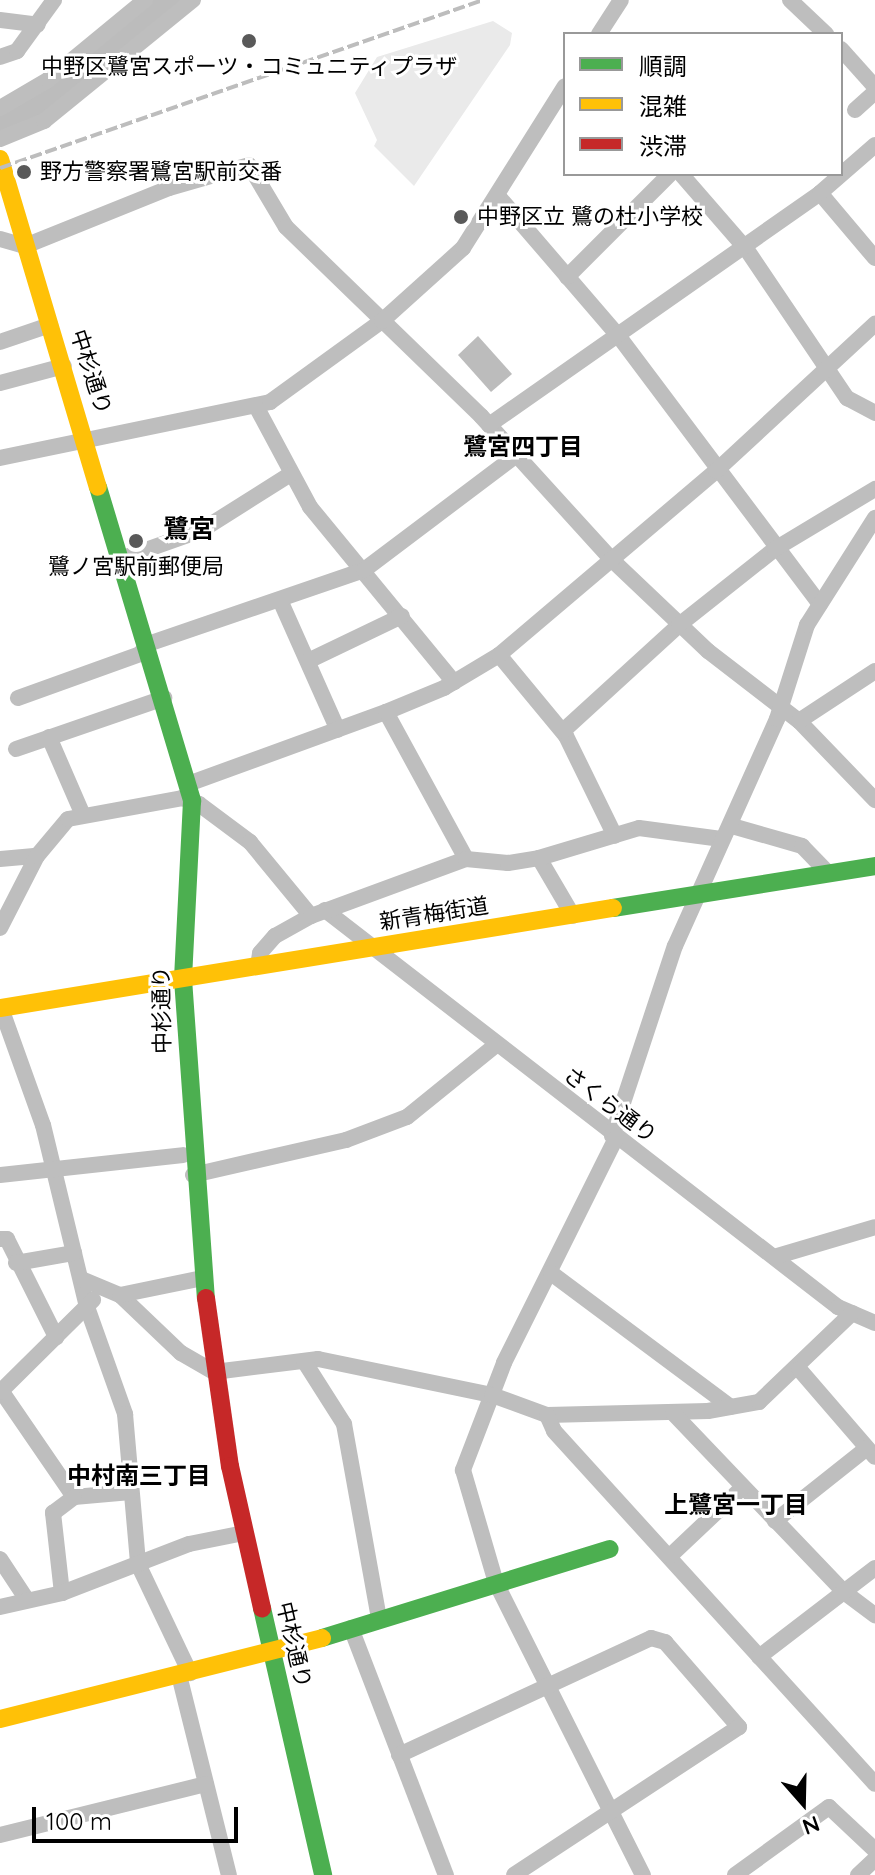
<!DOCTYPE html>
<meta charset="utf-8">
<style>
body{margin:0}
#map{position:relative;width:875px;height:1875px;overflow:hidden;background:#fff;font-family:Quicksand,"Noto Sans JP",sans-serif}
div>[style]{position:absolute}
[style*='--x']{left:calc(var(--x)*1px);top:calc(var(--y)*1px);width:calc(var(--w)*1px);rotate:calc(var(--a)*1deg)}
.green>*{inset:0;background:#eaeaea}
.water>*{inset:0;background:#bcbcbc}
.street>*{height:16px;margin:-8px;padding:0 8px;transform-origin:8px;border-radius:8px;background:#bebebe}
.fast>*{height:18px;margin:-9px;padding:0 9px;transform-origin:9px;border-radius:9px;background:#4caf50}
.slow>*{height:18px;margin:-9px;padding:0 9px;transform-origin:9px;border-radius:9px;background:#ffc107}
.jam>*{height:18px;margin:-9px;padding:0 9px;transform-origin:9px;border-radius:9px;background:#c62828}
.rail>*{height:4px;margin-top:-2px;transform-origin:0;background:repeating-linear-gradient(90deg,#bdbdbd 0 12px,transparent 0 16px)}
.dots>*{width:22px;height:22px;translate:-50% -50%;box-sizing:border-box;border:4px solid #fff;border-radius:50%}
span{translate:-50% -50%;white-space:nowrap;text-align:center;line-height:1.15;-webkit-text-stroke:6px #fff;paint-order:stroke}
.poi-label{font-size:22px;color:#000}
.left{translate:0 -50%;text-align:left}
.street-label{font-size:22px;color:#000}
.neighbourhood-label{font-size:24px;color:#000;font-weight:700}
.quarter-label{font-size:26px;color:#000;font-weight:700}
.legend{position:absolute;left:563px;top:32px;width:280px;height:144px;box-sizing:border-box;background:#fff;border:2px solid #999;margin:0;padding:10px 14px;list-style:none;font-size:24px;color:#000}
.legend li{display:flex;align-items:center;gap:16px;height:40px}
.legend b{width:40px;border:2px solid #999}
.north{position:absolute;left:763px;top:1763px;width:80px;height:80px;-webkit-text-stroke:6px #fff;paint-order:stroke;rotate:160deg;font-size:22px;font-weight:700;line-height:32px;text-align:center;color:#000}
.north::after{content:'';display:block;margin:auto;width:28px;height:36px;background:#000;clip-path:polygon(50% 0,100% 100%,50% 72%,0 100%)}
.scale{position:absolute;left:32px;top:1807px;width:206px;height:36px;box-sizing:border-box;border:4px solid #000;border-top:0;padding-left:10px;font-size:24px;line-height:28px;white-space:nowrap;color:#000;-webkit-text-stroke:6px #fff;paint-order:stroke}
</style>
<div id="map">
<div class="green">
<div style="clip-path:polygon(493px 21px,512px 33px,510px 45px,414px 186px,374px 146px,377px 140px,355px 93px,377px 57px)"></div>
</div>
<div class="water">
<div style="clip-path:polygon(151px 0,185px 0,54px 109px,0 135px,0 112px)"></div>
<div style="clip-path:polygon(478px 336px,512px 374px,491px 392px,458px 355px)"></div>
</div>
<div class="street">
<div style="--x:790;--y:0;--w:50;--a:43.4"></div>
<div style="--x:0;--y:20;--w:38;--a:7"></div>
<div style="--x:599;--y:34;--w:40;--a:-57.1"></div>
<div style="--x:841;--y:49;--w:51;--a:48.2"></div>
<div style="--x:0;--y:57;--w:18;--a:-19"></div>
<div style="--x:17;--y:51;--w:63;--a:-54"></div>
<div style="--x:0;--y:108;--w:56;--a:-30.3"></div>
<div style="--x:48;--y:80;--w:126;--a:-39.5"></div>
<div style="--x:855;--y:110;--w:27;--a:-42"></div>
<div style="--x:0;--y:139;--w:48;--a:-22.2"></div>
<div style="--x:44;--y:121;--w:192;--a:-39.1"></div>
<div style="--x:681;--y:174;--w:101;--a:49"></div>
<div style="--x:747;--y:250;--w:179;--a:56"></div>
<div style="--x:847;--y:398;--w:32;--a:28"></div>
<div style="--x:820;--y:193;--w:85;--a:49.8"></div>
<div style="--x:498;--y:196;--w:187;--a:49.3"></div>
<div style="--x:620;--y:338;--w:333;--a:53.1"></div>
<div style="--x:0;--y:239;--w:26;--a:16"></div>
<div style="--x:25;--y:246;--w:155;--a:-21.9"></div>
<div style="--x:169;--y:188;--w:83;--a:-16"></div>
<div style="--x:249;--y:165;--w:72;--a:59.2"></div>
<div style="--x:286;--y:227;--w:272;--a:44.1"></div>
<div style="--x:481;--y:416;--w:193;--a:47.7"></div>
<div style="--x:611;--y:559;--w:134;--a:43.5"></div>
<div style="--x:708;--y:651;--w:115;--a:37.6"></div>
<div style="--x:799;--y:721;--w:110;--a:46.1"></div>
<div style="--x:567;--y:277;--w:146;--a:-45"></div>
<div style="--x:0;--y:342;--w:53;--a:-18.8"></div>
<div style="--x:0;--y:383;--w:66;--a:-14.9"></div>
<div style="--x:257;--y:408;--w:112;--a:61.8"></div>
<div style="--x:310;--y:507;--w:227;--a:50.6"></div>
<div style="--x:489;--y:425;--w:404;--a:-35"></div>
<div style="--x:820;--y:193;--w:73;--a:-41.1"></div>
<div style="--x:0;--y:458;--w:276;--a:-11.7"></div>
<div style="--x:270;--y:402;--w:138;--a:-35.9"></div>
<div style="--x:382;--y:321;--w:109;--a:-42"></div>
<div style="--x:463;--y:248;--w:191;--a:-57.8"></div>
<div style="--x:123;--y:558;--w:84;--a:-19.5"></div>
<div style="--x:202;--y:530;--w:103;--a:-32.3"></div>
<div style="--x:280;--y:600;--w:142;--a:66"></div>
<div style="--x:499;--y:655;--w:105;--a:50.4"></div>
<div style="--x:566;--y:736;--w:111;--a:63.9"></div>
<div style="--x:308;--y:661;--w:104;--a:-25.6"></div>
<div style="--x:18;--y:698;--w:130;--a:-19.8"></div>
<div style="--x:140;--y:654;--w:13;--a:-51"></div>
<div style="--x:148;--y:644;--w:228;--a:-18.9"></div>
<div style="--x:364;--y:570;--w:188;--a:-37"></div>
<div style="--x:386;--y:712;--w:167;--a:61.4"></div>
<div style="--x:799;--y:721;--w:91;--a:-33.3"></div>
<div style="--x:563;--y:731;--w:157;--a:-42.4"></div>
<div style="--x:679;--y:625;--w:122;--a:-38.4"></div>
<div style="--x:775;--y:549;--w:117;--a:-31"></div>
<div style="--x:49;--y:737;--w:83;--a:66.5"></div>
<div style="--x:16;--y:749;--w:157;--a:-19"></div>
<div style="--x:188;--y:784;--w:211;--a:-20"></div>
<div style="--x:386;--y:712;--w:63;--a:-22.5"></div>
<div style="--x:444;--y:688;--w:64;--a:-31"></div>
<div style="--x:499;--y:655;--w:285;--a:-40.3"></div>
<div style="--x:716;--y:471;--w:217;--a:-42.8"></div>
<div style="--x:732;--y:826;--w:73;--a:15.9"></div>
<div style="--x:802;--y:846;--w:37;--a:46"></div>
<div style="--x:539;--y:858;--w:67;--a:59.6"></div>
<div style="--x:0;--y:859;--w:37;--a:-5"></div>
<div style="--x:325;--y:910;--w:649;--a:37.74"></div>
<div style="--x:838;--y:1307;--w:40;--a:23.4"></div>
<div style="--x:0;--y:928;--w:81;--a:-62.8"></div>
<div style="--x:37;--y:856;--w:48;--a:-50"></div>
<div style="--x:68;--y:819;--w:116;--a:-10.4"></div>
<div style="--x:182;--y:798;--w:18;--a:19"></div>
<div style="--x:199;--y:804;--w:64;--a:36.7"></div>
<div style="--x:250;--y:842;--w:96;--a:50.5"></div>
<div style="--x:258;--y:966;--w:13;--a:-81"></div>
<div style="--x:260;--y:953;--w:23;--a:-49"></div>
<div style="--x:275;--y:936;--w:41;--a:-29.1"></div>
<div style="--x:311;--y:916;--w:165;--a:-20.2"></div>
<div style="--x:466;--y:859;--w:42;--a:5.4"></div>
<div style="--x:508;--y:863;--w:31;--a:-9"></div>
<div style="--x:539;--y:858;--w:104;--a:-16.7"></div>
<div style="--x:639;--y:828;--w:83;--a:7.6"></div>
<div style="--x:1;--y:1008;--w:124;--a:70.3"></div>
<div style="--x:43;--y:1125;--w:187;--a:76.4"></div>
<div style="--x:87;--y:1307;--w:114;--a:70.4"></div>
<div style="--x:125;--y:1414;--w:151;--a:85"></div>
<div style="--x:138;--y:1564;--w:121;--a:64.5"></div>
<div style="--x:612;--y:1136;--w:200;--a:-71.7"></div>
<div style="--x:675;--y:946;--w:249;--a:-65.8"></div>
<div style="--x:777;--y:719;--w:99;--a:-72.3"></div>
<div style="--x:807;--y:625;--w:127;--a:-57.6"></div>
<div style="--x:616;--y:1138;--w:251;--a:116.5"></div>
<div style="--x:504;--y:1363;--w:115;--a:111"></div>
<div style="--x:463;--y:1470;--w:118;--a:73.7"></div>
<div style="--x:496;--y:1583;--w:327;--a:63.3"></div>
<div style="--x:0;--y:1175;--w:184;--a:-6.2"></div>
<div style="--x:193;--y:1175;--w:157;--a:-12.9"></div>
<div style="--x:346;--y:1140;--w:65;--a:-20.7"></div>
<div style="--x:407;--y:1117;--w:114;--a:-39"></div>
<div style="--x:0;--y:1239;--w:7;--a:0"></div>
<div style="--x:7;--y:1239;--w:110;--a:63.4"></div>
<div style="--x:774;--y:1257;--w:105;--a:-16.5"></div>
<div style="--x:16;--y:1263;--w:59;--a:-9.8"></div>
<div style="--x:551;--y:1273;--w:224;--a:36.7"></div>
<div style="--x:84;--y:1280;--w:39;--a:23"></div>
<div style="--x:120;--y:1295;--w:84;--a:43.6"></div>
<div style="--x:181;--y:1353;--w:38;--a:30"></div>
<div style="--x:214;--y:1372;--w:105;--a:-7.1"></div>
<div style="--x:318;--y:1359;--w:178;--a:11.7"></div>
<div style="--x:492;--y:1395;--w:59;--a:20"></div>
<div style="--x:547;--y:1415;--w:161;--a:-1.4"></div>
<div style="--x:708;--y:1411;--w:52;--a:-10"></div>
<div style="--x:759;--y:1402;--w:129;--a:-43.7"></div>
<div style="--x:120;--y:1295;--w:85;--a:-11.6"></div>
<div style="--x:304;--y:1361;--w:75;--a:57.6"></div>
<div style="--x:344;--y:1424;--w:198;--a:79.8"></div>
<div style="--x:799;--y:1369;--w:116;--a:49.2"></div>
<div style="--x:0;--y:1389;--w:131;--a:55.6"></div>
<div style="--x:74;--y:1497;--w:57;--a:-5"></div>
<div style="--x:0;--y:1392;--w:131;--a:-44.7"></div>
<div style="--x:673;--y:1413;--w:248;--a:46.3"></div>
<div style="--x:844;--y:1592;--w:39;--a:37"></div>
<div style="--x:547;--y:1415;--w:17;--a:66"></div>
<div style="--x:554;--y:1431;--w:477;--a:47.7"></div>
<div style="--x:775;--y:1521;--w:117;--a:-38.4"></div>
<div style="--x:670;--y:1556;--w:99;--a:-43.4"></div>
<div style="--x:0;--y:1559;--w:49;--a:56.6"></div>
<div style="--x:62;--y:1593;--w:81;--a:-96.4"></div>
<div style="--x:53;--y:1513;--w:26;--a:-37"></div>
<div style="--x:0;--y:1607;--w:64;--a:-12.7"></div>
<div style="--x:62;--y:1593;--w:136;--a:-21.1"></div>
<div style="--x:189;--y:1544;--w:56;--a:-11.3"></div>
<div style="--x:351;--y:1628;--w:265;--a:69"></div>
<div style="--x:759;--y:1657;--w:146;--a:-37.5"></div>
<div style="--x:179;--y:1675;--w:206;--a:76"></div>
<div style="--x:399;--y:1755;--w:278;--a:-24.9"></div>
<div style="--x:651;--y:1638;--w:15;--a:16"></div>
<div style="--x:665;--y:1642;--w:113;--a:49"></div>
<div style="--x:739;--y:1727;--w:269;--a:146.7"></div>
<div style="--x:0;--y:1835;--w:212;--a:-13.9"></div>
<div style="--x:735;--y:1875;--w:116;--a:-35.9"></div>
<div style="--x:829;--y:1807;--w:63;--a:43.1"></div>
<div style="--x:858;--y:1875;--w:23;--a:-43"></div>
</div>
<div class="fast">
<div style="--x:98;--y:487;--w:328;--a:73.3"></div>
<div style="--x:192;--y:801;--w:178;--a:92.9"></div>
<div style="--x:183;--y:979;--w:320;--a:85.9"></div>
<div style="--x:613;--y:908;--w:265;--a:-9.1"></div>
<div style="--x:262;--y:1608;--w:274;--a:77.1"></div>
<div style="--x:322;--y:1638;--w:301;--a:-17.2"></div>
</div>
<div class="slow">
<div style="--x:0;--y:159;--w:342;--a:73.4"></div>
<div style="--x:0;--y:1008;--w:621;--a:-9.27"></div>
<div style="--x:0;--y:1719;--w:332;--a:-14.1"></div>
</div>
<div class="jam">
<div style="--x:206;--y:1298;--w:170;--a:81.9"></div>
<div style="--x:230;--y:1466;--w:146;--a:77.3"></div>
</div>
<div class="rail">
<div style="--x:0;--y:168;--w:511;--a:-19.18"></div>
</div>
<div class="dots">
<div style="left:249px;top:41px;background:#595959"></div>
<div style="left:24px;top:172px;background:#595959"></div>
<div style="left:461px;top:217px;background:#595959"></div>
<div style="left:136px;top:541px;background:#595959"></div>
</div>
<div class="poi-label">
<span style="left:249px;top:67px">中野区鷺宮スポーツ・コミュニティプラザ</span>
<span class="left" style="left:40px;top:172px">野方警察署鷺宮駅前交番</span>
<span class="left" style="left:477px;top:217px">中野区立 鷺の杜小学校</span>
<span style="left:136px;top:567px">鷺ノ宮駅前郵便局</span>
</div>
<div class="street-label">
<span style="left:91px;top:372px;rotate:72deg">中杉通り</span>
<span style="left:434px;top:914px;rotate:-9deg">新青梅街道</span>
<span style="left:162px;top:1010px;rotate:-91deg">中杉通り</span>
<span style="left:610px;top:1105px;rotate:37deg">さくら通り</span>
<span style="left:294px;top:1645px;rotate:77deg">中杉通り</span>
</div>
<div class="neighbourhood-label">
<span style="left:523px;top:447px">鷺宮四丁目</span>
<span style="left:139px;top:1476px">中村南三丁目</span>
<span style="left:736px;top:1505px">上鷺宮一丁目</span>
</div>
<div class="quarter-label">
<span style="left:189px;top:529px">鷺宮</span>
</div>
<ul class="legend">
<li><b style="height:10px;background:#4caf50"></b>順調</li>
<li><b style="height:10px;background:#ffc107"></b>混雑</li>
<li><b style="height:10px;background:#c62828"></b>渋滞</li>
</ul>
<div class="north">N</div>
<div class="scale">100 m</div>
</div>
